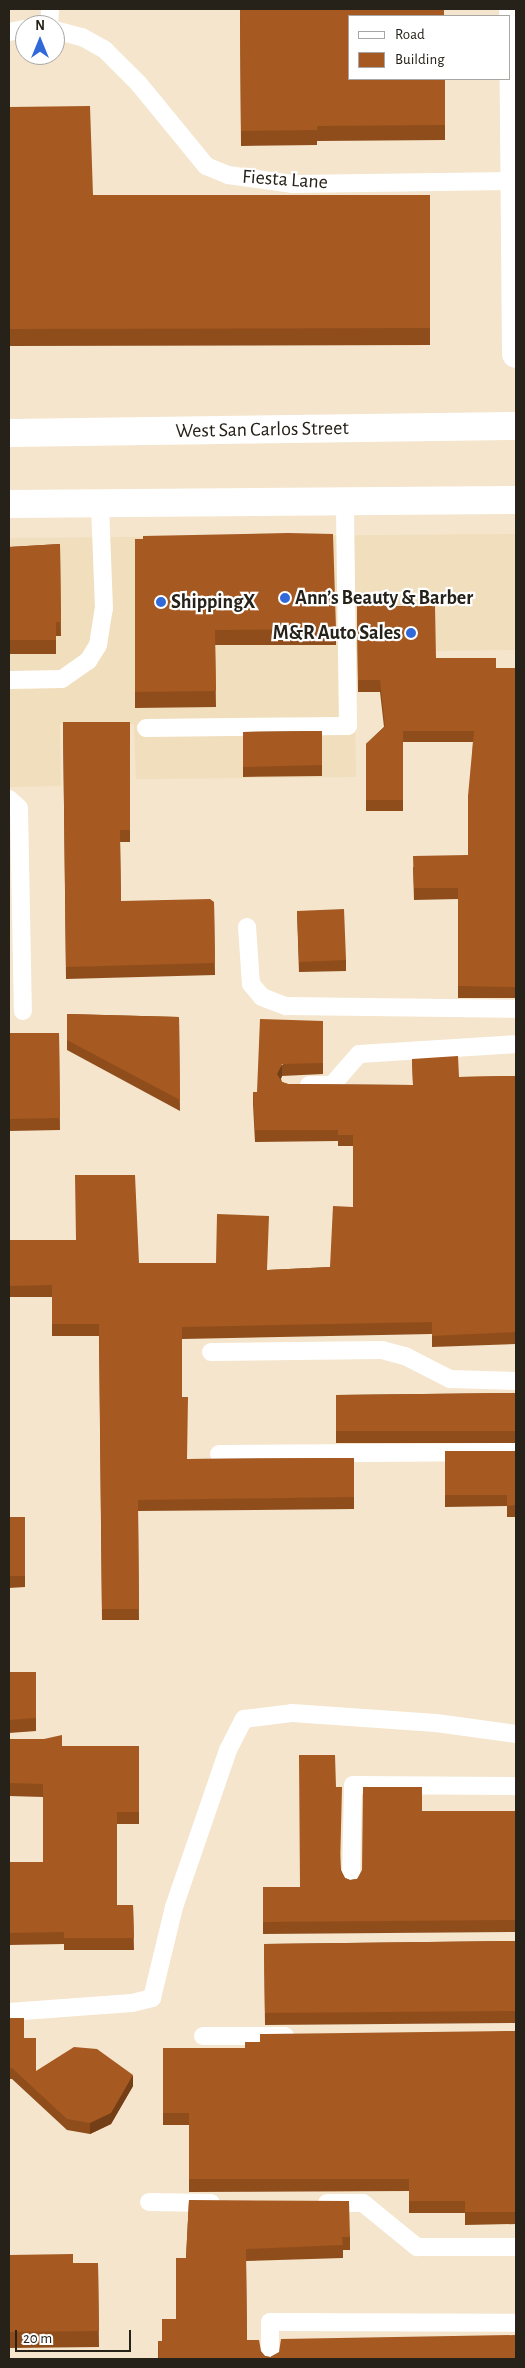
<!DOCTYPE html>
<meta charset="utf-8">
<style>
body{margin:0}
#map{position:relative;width:525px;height:2368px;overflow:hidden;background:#f4e5cc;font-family:"Alegreya Sans",sans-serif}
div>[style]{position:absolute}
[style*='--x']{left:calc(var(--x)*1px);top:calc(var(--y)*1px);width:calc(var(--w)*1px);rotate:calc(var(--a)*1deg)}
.built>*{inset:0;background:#f0debd}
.service>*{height:18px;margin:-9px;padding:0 9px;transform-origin:9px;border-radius:9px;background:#fff}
.minor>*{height:28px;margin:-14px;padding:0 14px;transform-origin:14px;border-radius:14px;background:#fff}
.primary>*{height:28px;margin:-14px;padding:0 14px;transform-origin:14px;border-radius:14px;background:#fff}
.wall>*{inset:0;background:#8f4d1c}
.shaded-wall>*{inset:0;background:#743e16}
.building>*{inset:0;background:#a65920}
.dots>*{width:14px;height:14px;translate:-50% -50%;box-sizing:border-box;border:2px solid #fff;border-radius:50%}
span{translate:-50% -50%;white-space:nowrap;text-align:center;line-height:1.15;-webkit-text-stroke:4.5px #fff;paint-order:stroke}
.street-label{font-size:20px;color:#272219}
.poi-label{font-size:20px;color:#272219;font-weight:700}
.left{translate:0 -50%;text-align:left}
.right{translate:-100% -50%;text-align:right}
.frame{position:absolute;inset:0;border:10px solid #272219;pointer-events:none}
.legend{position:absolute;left:348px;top:15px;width:162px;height:65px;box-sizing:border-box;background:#fff;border:1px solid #a9a7a3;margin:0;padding:6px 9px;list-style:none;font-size:15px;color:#272219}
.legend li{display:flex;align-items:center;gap:10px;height:25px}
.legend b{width:25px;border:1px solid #a9a7a3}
.north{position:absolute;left:15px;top:15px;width:50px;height:50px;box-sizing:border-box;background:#fff;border:1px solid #a9a7a3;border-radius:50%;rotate:0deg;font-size:14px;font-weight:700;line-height:20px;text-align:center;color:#272219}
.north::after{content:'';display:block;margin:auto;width:18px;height:22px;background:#3169d8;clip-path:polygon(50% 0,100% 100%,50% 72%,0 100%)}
.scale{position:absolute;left:15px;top:2330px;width:116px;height:22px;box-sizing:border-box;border:2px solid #272219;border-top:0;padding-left:6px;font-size:15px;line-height:18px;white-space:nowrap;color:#272219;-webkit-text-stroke:4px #fff;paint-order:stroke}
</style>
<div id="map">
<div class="built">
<div style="clip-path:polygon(516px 534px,516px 650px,354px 652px,356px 777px,136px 779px,134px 724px,60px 724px,61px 786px,9px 787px,9px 538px)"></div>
</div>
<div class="service">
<div style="--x:49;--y:25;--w:16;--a:-86"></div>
<div style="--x:55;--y:30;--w:28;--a:15"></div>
<div style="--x:82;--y:37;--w:26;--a:29"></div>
<div style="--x:105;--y:50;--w:48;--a:45"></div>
<div style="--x:139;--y:84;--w:106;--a:50.7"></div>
<div style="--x:206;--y:166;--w:24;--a:22"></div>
<div style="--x:228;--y:175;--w:66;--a:7.9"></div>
<div style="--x:293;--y:184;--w:221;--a:-0.8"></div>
<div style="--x:9;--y:32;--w:16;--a:-11"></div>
<div style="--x:9;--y:680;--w:53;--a:-1.1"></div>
<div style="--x:62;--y:679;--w:32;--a:-35"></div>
<div style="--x:88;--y:661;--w:19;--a:-58"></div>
<div style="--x:98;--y:645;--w:36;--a:-81"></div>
<div style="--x:104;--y:609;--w:106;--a:-92.2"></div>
<div style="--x:146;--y:728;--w:202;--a:-0.6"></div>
<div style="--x:348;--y:726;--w:225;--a:-90.8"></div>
<div style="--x:9;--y:799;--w:13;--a:42"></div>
<div style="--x:19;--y:808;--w:203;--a:88.9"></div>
<div style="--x:247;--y:927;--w:57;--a:86"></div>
<div style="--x:251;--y:984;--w:17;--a:50"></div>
<div style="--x:262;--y:997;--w:26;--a:21"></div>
<div style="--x:286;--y:1006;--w:230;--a:0.7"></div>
<div style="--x:309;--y:1085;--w:23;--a:0"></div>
<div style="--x:332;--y:1085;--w:41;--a:-48.9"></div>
<div style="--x:359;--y:1054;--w:157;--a:-3.6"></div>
<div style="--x:211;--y:1352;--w:171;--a:-0.7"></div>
<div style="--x:382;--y:1350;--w:24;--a:15"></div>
<div style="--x:405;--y:1356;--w:51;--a:27.1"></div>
<div style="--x:450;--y:1379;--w:66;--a:1.7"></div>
<div style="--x:219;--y:1454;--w:297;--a:-0.4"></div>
<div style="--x:351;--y:1882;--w:97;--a:-88.8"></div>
<div style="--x:353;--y:1785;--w:163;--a:0.4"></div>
<div style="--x:9;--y:2012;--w:123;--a:-4.2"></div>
<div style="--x:132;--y:2003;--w:21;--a:-14"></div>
<div style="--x:152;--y:1998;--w:94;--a:-76.4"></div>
<div style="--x:174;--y:1907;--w:166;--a:-71"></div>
<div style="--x:228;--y:1750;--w:35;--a:-63"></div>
<div style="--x:244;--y:1719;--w:48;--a:-7.1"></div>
<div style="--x:292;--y:1713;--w:144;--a:4"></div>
<div style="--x:436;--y:1723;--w:81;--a:7.8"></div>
<div style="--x:203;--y:2036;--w:82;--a:0"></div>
<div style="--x:149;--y:2202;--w:62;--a:0.9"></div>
<div style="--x:327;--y:2203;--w:36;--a:0"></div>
<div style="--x:363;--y:2203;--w:70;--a:39.2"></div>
<div style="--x:417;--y:2247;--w:99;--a:0"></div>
<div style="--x:270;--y:2359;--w:37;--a:-90"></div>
<div style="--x:270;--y:2322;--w:246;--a:0.2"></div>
</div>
<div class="minor">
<div style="--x:513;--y:9;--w:345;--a:89.5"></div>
</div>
<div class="primary">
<div style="--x:9;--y:433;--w:507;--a:-0.79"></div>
<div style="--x:9;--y:504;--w:507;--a:-0.45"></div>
</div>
<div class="wall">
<div style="clip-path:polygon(240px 9px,445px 79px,445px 140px,317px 141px,317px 145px,241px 146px)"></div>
<div style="clip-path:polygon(9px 107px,93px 195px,430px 195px,430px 345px,9px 346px)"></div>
<div style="clip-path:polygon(135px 539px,336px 629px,336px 645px,215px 645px,216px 707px,135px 708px)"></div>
<div style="clip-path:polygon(60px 544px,61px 636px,56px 636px,56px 654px,9px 654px,9px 547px)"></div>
<div style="clip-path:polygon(357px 599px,385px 606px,436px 658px,496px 668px,516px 668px,516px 983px,515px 983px,515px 998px,458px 998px,458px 899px,414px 900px,413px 867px,468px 855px,473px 742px,403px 742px,403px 811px,366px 811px,366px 744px,384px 727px,380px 692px,358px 692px)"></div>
<div style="clip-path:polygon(63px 722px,130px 722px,130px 842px,120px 842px,121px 901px,214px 902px,215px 975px,66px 979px)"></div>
<div style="clip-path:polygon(322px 731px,322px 776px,243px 777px,243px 732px)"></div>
<div style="clip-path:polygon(297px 911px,346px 960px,346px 971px,299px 972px)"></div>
<div style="clip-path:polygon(67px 1014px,179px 1017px,180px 1111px,67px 1050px)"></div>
<div style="clip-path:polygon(323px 1021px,323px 1074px,282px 1076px,281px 1079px,282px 1082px,288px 1084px,413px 1085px,412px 1059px,459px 1077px,516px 1076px,516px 1344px,432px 1347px,432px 1334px,182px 1339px,182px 1397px,187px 1459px,354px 1458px,354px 1509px,138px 1511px,139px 1620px,102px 1620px,99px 1336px,52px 1336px,52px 1297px,9px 1297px,9px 1240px,139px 1263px,268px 1270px,330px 1267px,353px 1207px,353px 1146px,338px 1146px,338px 1141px,255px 1142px,253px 1104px,253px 1092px,257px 1092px)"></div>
<div style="clip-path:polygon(9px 1033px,59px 1033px,60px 1130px,9px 1131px)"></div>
<div style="clip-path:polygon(516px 1393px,516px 1443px,336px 1443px,336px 1395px)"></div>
<div style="clip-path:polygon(445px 1451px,516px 1451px,516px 1517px,507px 1517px,507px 1506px,445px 1507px)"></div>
<div style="clip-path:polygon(9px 1517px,25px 1517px,25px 1587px,9px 1588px)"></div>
<div style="clip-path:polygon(9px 1672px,36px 1672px,36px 1731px,9px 1733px)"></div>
<div style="clip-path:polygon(9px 1739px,62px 1746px,139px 1746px,139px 1824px,117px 1824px,117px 1905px,133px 1905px,134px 1950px,64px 1950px,64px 1944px,9px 1945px,9px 1862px,43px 1862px,43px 1797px,9px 1796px)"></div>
<div style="clip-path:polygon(336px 1787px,341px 1870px,345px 1878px,350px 1880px,357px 1879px,422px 1811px,515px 1811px,516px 1789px,516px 1932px,263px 1934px,263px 1887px,300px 1887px)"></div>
<div style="clip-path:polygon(516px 1941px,516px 2023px,265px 2025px,264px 1944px)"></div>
<div style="clip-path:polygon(9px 2018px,24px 2038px,36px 2071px,133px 2086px,111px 2124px,90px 2134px,67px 2130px,12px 2079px,9px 2079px)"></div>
<div style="clip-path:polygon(516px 2031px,516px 2224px,465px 2225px,465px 2213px,409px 2213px,409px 2191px,189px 2192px,189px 2125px,163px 2125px,163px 2048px,245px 2048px,260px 2042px)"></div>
<div style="clip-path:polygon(189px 2200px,350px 2237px,350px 2250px,343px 2250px,343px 2258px,246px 2261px,247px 2340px,265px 2356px,270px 2357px,516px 2359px,158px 2359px,158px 2341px,162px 2341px,176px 2319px,186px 2258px)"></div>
<div style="clip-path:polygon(9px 2255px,73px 2263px,98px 2263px,99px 2347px,9px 2348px)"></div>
</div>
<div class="shaded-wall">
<div style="clip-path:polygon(282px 1064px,282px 1076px,277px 1085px,277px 1074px)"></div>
<div style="clip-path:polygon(133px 2075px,133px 2086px,111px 2124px,90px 2134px,90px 2123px)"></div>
</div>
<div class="building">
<div style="clip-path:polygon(240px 9px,444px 9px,444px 16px,349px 16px,349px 79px,445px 79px,445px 125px,317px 126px,317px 130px,241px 131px)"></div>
<div style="clip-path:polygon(90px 106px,93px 195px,430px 195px,430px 328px,9px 329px,9px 107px)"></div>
<div style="clip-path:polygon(288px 533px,333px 534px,336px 629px,215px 630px,216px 691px,135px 692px,135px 539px,143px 539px,143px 536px)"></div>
<div style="clip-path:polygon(60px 544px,61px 622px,56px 622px,56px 640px,9px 640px,9px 547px)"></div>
<div style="clip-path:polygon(357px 599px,385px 599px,385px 606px,435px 606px,436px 658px,496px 658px,496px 668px,516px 668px,516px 972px,515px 972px,515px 987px,458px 986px,458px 888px,414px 888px,413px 856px,468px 855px,468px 796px,474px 731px,403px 731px,403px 800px,366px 800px,366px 744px,385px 726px,380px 680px,358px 680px)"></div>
<div style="clip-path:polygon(63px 722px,130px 722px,130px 830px,120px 830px,121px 901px,210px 899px,214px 902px,215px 963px,66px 967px)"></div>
<div style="clip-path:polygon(322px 731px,322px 765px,243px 767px,243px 732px)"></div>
<div style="clip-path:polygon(344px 909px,346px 960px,299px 962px,297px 911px)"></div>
<div style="clip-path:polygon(67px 1014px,179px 1017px,180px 1100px,67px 1040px)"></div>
<div style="clip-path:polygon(260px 1019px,323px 1021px,323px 1063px,282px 1064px,277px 1074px,282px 1082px,288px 1084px,413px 1085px,412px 1059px,458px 1056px,459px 1077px,516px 1076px,516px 1332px,432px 1336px,432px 1322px,182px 1327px,182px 1397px,188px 1397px,187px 1459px,354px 1458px,354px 1497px,138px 1500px,139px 1609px,102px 1609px,99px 1324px,52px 1324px,52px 1285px,9px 1286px,9px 1240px,76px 1240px,75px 1175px,135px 1175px,139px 1263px,216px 1263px,217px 1214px,269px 1216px,267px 1270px,330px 1267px,333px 1206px,353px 1207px,353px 1135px,338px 1135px,338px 1130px,255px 1130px,253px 1092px,257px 1092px)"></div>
<div style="clip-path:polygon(9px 1033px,59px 1033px,60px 1118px,9px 1119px)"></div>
<div style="clip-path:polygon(516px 1393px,516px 1431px,336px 1431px,336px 1395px)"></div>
<div style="clip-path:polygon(445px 1451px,516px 1451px,516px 1505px,507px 1506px,507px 1495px,445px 1495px)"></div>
<div style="clip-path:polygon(9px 1517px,25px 1517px,25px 1576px,9px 1576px)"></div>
<div style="clip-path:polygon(9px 1672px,36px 1672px,36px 1718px,9px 1720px)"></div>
<div style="clip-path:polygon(62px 1735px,62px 1746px,139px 1746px,139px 1812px,117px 1812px,117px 1905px,133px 1905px,134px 1938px,64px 1938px,64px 1932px,9px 1933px,9px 1862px,43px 1862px,43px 1784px,9px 1783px,9px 1739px,44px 1739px)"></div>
<div style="clip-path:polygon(299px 1755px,335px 1755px,336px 1787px,342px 1787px,340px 1870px,345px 1878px,350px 1880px,357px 1879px,362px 1870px,363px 1787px,422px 1787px,422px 1811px,515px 1811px,515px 1789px,516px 1789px,516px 1920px,263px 1922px,263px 1887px,300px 1887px)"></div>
<div style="clip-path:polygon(516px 1941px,516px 2011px,265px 2013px,264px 1944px)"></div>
<div style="clip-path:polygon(9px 2018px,24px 2018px,24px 2038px,36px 2038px,36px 2071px,74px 2047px,97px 2049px,133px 2075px,111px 2113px,90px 2123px,67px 2119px,12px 2068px,9px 2068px)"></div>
<div style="clip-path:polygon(516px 2031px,516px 2212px,465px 2212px,465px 2201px,409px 2201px,409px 2179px,189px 2179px,189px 2113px,163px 2113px,163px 2048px,245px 2048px,245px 2042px,260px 2042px,260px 2034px,265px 2034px)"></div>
<div style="clip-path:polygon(189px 2200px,349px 2201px,350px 2237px,342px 2237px,343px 2245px,246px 2249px,247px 2340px,259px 2340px,261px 2351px,265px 2356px,270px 2357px,279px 2352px,281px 2339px,516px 2335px,516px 2359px,159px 2359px,158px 2341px,162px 2341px,162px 2319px,176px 2319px,176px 2258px,186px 2258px)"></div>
<div style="clip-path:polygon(73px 2254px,73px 2263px,98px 2263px,99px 2331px,9px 2332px,9px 2255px)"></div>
</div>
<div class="dots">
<div style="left:285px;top:598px;background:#3169d8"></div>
<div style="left:161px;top:602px;background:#3169d8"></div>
<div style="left:411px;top:633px;background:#3169d8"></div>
</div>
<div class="street-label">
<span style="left:285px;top:180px;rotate:4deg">Fiesta Lane</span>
<span style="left:262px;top:430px;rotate:-1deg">West San Carlos Street</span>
</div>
<div class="poi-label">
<span class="left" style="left:295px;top:598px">Ann’s Beauty &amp; Barber</span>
<span class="left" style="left:171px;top:602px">ShippingX</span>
<span class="right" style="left:401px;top:633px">M&amp;R Auto Sales</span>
</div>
<div class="frame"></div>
<ul class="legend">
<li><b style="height:6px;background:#fff"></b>Road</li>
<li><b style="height:14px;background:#a65920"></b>Building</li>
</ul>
<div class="north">N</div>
<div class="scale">20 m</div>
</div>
